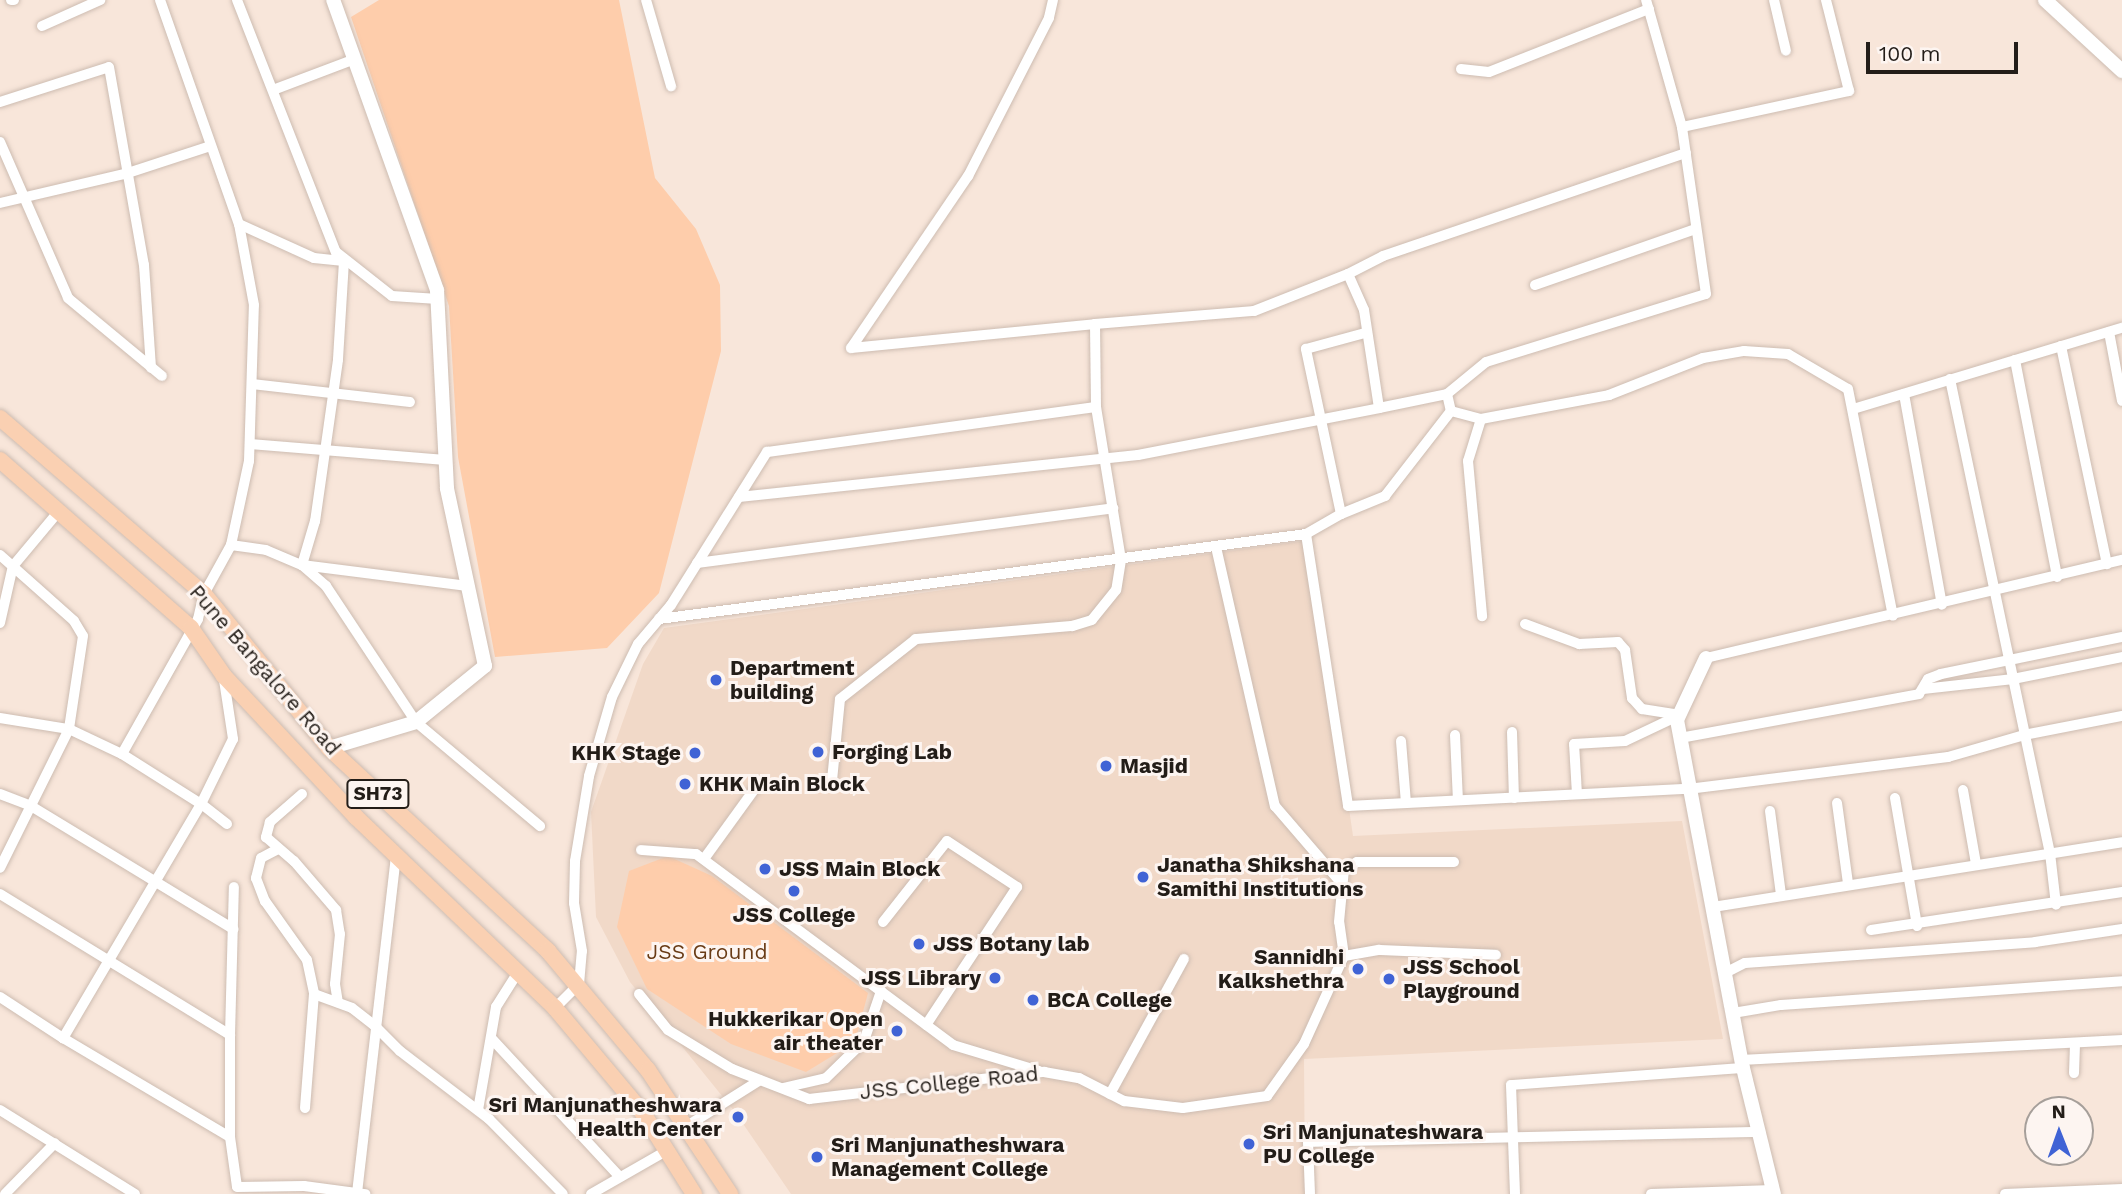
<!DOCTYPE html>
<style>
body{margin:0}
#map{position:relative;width:2122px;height:1194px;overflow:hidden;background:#f8e6da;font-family:"Work Sans",sans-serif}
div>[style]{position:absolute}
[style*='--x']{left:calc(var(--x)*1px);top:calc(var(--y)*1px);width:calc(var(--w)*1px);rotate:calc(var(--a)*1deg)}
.built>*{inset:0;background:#f1d9c8}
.green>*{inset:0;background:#fecdab}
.roads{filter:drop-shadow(0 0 2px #cdbcb1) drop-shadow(0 0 2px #cdbcb1)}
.street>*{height:10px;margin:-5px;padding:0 5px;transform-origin:5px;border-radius:5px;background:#fff}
.secondary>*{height:14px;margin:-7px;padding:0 7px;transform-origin:7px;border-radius:7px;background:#fff}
.primary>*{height:16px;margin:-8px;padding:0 8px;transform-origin:8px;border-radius:8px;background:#fad0b2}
.dots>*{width:19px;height:19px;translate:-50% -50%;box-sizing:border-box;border:4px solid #fdf5f1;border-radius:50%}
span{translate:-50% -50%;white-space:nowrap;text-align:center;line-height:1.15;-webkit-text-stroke:6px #fdf5f1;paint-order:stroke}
.shield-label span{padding:2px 5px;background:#fdf5f1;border:2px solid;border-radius:5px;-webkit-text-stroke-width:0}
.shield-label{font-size:19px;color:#231d18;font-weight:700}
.poi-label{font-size:21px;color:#231d18;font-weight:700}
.left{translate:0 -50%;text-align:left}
.right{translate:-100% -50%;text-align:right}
.street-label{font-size:21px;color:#231d18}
.park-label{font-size:21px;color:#693b15}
.north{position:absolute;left:2024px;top:1096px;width:70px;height:70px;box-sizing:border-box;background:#fdf5f1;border:2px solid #a69f9a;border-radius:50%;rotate:359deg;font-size:19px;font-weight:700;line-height:28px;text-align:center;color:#231d18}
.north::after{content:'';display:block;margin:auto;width:24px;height:32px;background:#4063d5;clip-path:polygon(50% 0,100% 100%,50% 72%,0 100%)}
.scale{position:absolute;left:1866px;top:42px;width:152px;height:32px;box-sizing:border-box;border:4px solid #231d18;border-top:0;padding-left:9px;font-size:21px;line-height:24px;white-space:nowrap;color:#231d18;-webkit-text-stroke:5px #fdf5f1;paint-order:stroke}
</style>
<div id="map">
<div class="built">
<div style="clip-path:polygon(1310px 540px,1353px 836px,1682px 821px,1723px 1039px,1304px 1059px,1305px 1194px,791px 1194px,735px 1112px,630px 982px,596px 917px,591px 812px,643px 664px,664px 628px)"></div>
</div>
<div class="green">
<div style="clip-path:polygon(379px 0,619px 0,655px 178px,696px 229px,720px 285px,721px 351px,659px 593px,607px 648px,495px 657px,458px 457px,449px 306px,351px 17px)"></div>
<div style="clip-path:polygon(668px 856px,712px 876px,868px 993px,855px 1042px,806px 1072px,731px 1044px,647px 989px,617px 927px,629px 871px)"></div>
</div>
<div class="roads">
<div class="street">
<div style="--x:11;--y:0;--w:3;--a:0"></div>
<div style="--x:160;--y:0;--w:238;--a:70.6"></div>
<div style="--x:239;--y:224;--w:82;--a:24.4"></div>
<div style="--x:314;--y:258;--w:30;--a:6"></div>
<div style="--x:344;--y:261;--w:99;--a:93.5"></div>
<div style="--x:338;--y:360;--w:163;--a:98.1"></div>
<div style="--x:315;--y:521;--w:46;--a:106.5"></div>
<div style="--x:302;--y:565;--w:167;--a:7.2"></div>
<div style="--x:237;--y:0;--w:271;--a:68.6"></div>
<div style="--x:336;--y:252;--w:71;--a:38.2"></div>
<div style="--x:392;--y:296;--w:46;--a:3.7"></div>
<div style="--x:646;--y:0;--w:90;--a:73.8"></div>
<div style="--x:1053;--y:0;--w:18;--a:103"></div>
<div style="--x:1049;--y:18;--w:178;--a:117.1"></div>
<div style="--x:968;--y:176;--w:208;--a:124.2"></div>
<div style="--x:851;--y:348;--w:245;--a:-5.6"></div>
<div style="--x:1095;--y:324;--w:83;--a:89.3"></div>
<div style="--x:1774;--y:0;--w:52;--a:76.8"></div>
<div style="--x:42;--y:26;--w:64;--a:-24.1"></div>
<div style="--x:1461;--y:69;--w:28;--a:6"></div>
<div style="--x:1489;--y:72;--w:172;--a:-21.5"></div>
<div style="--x:273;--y:90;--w:88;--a:-20.7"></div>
<div style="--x:0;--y:102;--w:114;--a:-17.8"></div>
<div style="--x:109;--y:67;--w:201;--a:80"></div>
<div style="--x:144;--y:265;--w:103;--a:86.1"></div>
<div style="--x:1682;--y:127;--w:171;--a:-12.2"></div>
<div style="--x:1849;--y:91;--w:94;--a:-104.2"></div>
<div style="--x:0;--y:142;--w:170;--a:66.4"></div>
<div style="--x:68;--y:298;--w:122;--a:39.7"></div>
<div style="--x:0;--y:203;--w:128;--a:-13.1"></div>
<div style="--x:125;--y:174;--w:89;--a:-18.2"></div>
<div style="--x:1348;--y:274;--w:39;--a:-27"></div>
<div style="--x:1383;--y:256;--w:320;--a:-18.8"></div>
<div style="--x:1535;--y:285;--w:170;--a:-19.2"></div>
<div style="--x:1095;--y:324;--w:160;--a:-4.7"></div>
<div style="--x:1254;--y:311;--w:101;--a:-21.5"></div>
<div style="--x:1348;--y:274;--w:39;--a:66"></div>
<div style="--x:1364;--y:310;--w:99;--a:81.3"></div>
<div style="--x:2109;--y:332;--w:70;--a:79.3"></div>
<div style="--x:2061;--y:346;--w:223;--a:78.1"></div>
<div style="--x:2015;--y:360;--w:221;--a:79"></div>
<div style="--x:1950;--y:379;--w:484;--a:78.1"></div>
<div style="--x:2050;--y:853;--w:52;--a:83.4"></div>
<div style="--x:252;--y:384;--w:159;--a:6.5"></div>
<div style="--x:1447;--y:394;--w:17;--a:77"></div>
<div style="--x:1451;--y:411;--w:31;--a:15"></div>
<div style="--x:1481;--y:419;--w:130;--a:-10.6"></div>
<div style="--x:1609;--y:395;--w:101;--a:-21.5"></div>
<div style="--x:1703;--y:358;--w:42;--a:-9.7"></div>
<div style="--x:1744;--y:351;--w:44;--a:3.9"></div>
<div style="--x:1788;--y:354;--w:69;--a:30.3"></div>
<div style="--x:1848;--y:389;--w:231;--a:78.8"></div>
<div style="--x:1904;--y:394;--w:214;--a:79.8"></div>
<div style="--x:1853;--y:409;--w:281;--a:-16.8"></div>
<div style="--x:1481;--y:419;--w:44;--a:107.2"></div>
<div style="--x:1468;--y:461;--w:156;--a:84.8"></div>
<div style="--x:250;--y:444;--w:196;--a:4.7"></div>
<div style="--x:739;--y:497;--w:401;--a:-6"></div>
<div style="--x:1138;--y:455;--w:246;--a:-11"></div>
<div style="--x:1379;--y:408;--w:69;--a:-11.6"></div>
<div style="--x:1447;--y:394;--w:50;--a:-39.4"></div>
<div style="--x:1486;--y:362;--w:230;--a:-17.2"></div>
<div style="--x:1706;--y:294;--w:169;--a:-98.2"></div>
<div style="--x:1682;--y:127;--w:132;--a:-105.8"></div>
<div style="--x:1341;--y:514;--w:48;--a:-22.2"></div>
<div style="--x:1385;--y:496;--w:108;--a:-52.2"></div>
<div style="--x:1306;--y:534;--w:275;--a:81.2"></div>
<div style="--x:1348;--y:806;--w:340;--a:-2.9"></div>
<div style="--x:1688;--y:789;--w:262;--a:-7"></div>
<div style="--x:1948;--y:757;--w:79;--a:-16.1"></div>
<div style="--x:2024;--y:735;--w:100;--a:-11"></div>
<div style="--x:231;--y:545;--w:35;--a:8"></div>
<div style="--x:266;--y:550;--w:39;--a:23"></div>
<div style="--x:302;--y:565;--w:32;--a:41"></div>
<div style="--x:326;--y:586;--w:163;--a:56.5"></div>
<div style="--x:416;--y:722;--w:162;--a:40"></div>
<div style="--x:1216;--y:547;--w:266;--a:77.2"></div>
<div style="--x:1275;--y:806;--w:104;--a:49.3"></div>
<div style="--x:0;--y:555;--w:99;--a:41.7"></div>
<div style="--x:74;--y:621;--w:17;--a:59"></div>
<div style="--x:83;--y:636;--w:94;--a:98.6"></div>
<div style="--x:69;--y:729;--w:155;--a:116.4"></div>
<div style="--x:697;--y:563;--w:420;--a:-7.5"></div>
<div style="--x:659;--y:619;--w:653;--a:-7.48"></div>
<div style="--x:1306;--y:534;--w:40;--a:-29.7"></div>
<div style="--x:1341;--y:514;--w:169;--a:-102"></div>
<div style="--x:1306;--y:349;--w:61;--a:-15.2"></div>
<div style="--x:0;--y:623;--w:58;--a:-77.2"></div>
<div style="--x:13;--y:566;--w:72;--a:-50.1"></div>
<div style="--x:1525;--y:624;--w:58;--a:20.3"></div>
<div style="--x:1579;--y:644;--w:39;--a:-3"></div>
<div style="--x:1618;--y:642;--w:11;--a:49"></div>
<div style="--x:1625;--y:650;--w:49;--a:81.7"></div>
<div style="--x:1632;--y:698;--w:15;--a:48"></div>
<div style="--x:1642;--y:709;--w:37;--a:9"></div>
<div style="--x:1706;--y:658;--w:427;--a:-13.3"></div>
<div style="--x:224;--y:680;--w:60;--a:81.3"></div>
<div style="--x:233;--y:739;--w:72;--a:116.2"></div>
<div style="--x:201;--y:804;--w:93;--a:-147.7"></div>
<div style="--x:122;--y:754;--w:155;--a:-60.6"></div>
<div style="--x:198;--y:619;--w:26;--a:-77"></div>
<div style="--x:204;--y:594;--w:56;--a:-61.1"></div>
<div style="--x:231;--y:545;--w:86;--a:-77.9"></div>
<div style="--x:249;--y:461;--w:156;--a:-88.2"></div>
<div style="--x:254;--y:305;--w:82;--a:-100.5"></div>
<div style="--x:1923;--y:689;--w:91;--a:-6.3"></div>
<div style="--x:2013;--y:679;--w:111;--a:-11.4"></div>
<div style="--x:0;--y:718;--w:70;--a:9.1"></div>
<div style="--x:69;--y:729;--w:59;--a:25.3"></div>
<div style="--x:1512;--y:732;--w:66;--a:88.3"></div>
<div style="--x:1455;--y:735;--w:65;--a:87.4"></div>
<div style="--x:1680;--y:738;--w:243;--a:-10.4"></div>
<div style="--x:1919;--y:694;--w:17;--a:-59"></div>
<div style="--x:1928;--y:679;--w:14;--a:-21"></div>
<div style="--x:1941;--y:674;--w:185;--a:-11.6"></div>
<div style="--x:1401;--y:741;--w:62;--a:85.4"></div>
<div style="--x:1963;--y:790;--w:75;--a:80"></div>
<div style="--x:0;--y:794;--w:34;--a:21"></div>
<div style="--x:302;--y:794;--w:43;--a:138.8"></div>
<div style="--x:270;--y:822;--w:16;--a:105"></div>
<div style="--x:266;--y:837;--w:37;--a:41"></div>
<div style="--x:294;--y:861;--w:65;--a:49.4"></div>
<div style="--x:336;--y:910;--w:24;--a:81"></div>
<div style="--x:340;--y:934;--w:50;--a:95.7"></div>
<div style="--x:335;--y:984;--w:18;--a:81"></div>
<div style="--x:1577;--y:794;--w:50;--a:-93.4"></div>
<div style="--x:1574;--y:744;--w:51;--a:-3.4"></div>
<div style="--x:1625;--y:741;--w:59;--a:-25.3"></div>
<div style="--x:1895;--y:798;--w:130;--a:80.2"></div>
<div style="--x:1837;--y:803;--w:81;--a:82.2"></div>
<div style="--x:31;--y:806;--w:237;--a:31.3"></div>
<div style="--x:1770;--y:811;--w:84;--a:82.5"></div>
<div style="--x:227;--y:824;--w:33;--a:-142"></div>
<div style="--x:201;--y:804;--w:272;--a:120.5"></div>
<div style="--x:63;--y:1038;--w:194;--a:30.7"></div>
<div style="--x:278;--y:849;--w:19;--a:152"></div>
<div style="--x:261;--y:858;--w:21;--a:104"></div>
<div style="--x:256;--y:878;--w:25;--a:69"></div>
<div style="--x:265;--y:901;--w:72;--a:54.6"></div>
<div style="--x:307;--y:960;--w:35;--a:78"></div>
<div style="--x:314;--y:994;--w:40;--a:20.2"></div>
<div style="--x:352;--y:1008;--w:28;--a:38"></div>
<div style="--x:374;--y:1025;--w:37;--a:45"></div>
<div style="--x:400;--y:1051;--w:112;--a:37.4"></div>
<div style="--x:489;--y:1119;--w:105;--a:45.4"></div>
<div style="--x:641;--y:850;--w:55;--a:4.2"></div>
<div style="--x:696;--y:854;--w:320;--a:36.6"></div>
<div style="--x:953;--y:1045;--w:90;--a:16.8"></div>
<div style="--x:704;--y:859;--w:94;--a:-54.1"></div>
<div style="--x:0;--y:894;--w:270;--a:31.5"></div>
<div style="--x:230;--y:1035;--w:102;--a:90"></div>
<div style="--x:230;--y:1137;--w:50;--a:82"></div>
<div style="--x:237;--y:1187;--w:67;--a:-0.9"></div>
<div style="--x:304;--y:1186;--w:62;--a:7.5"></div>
<div style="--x:1713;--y:907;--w:414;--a:-9"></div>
<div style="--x:883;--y:922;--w:103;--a:-51.7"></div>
<div style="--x:947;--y:841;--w:84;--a:33.3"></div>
<div style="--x:1017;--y:887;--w:165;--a:123.4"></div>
<div style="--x:1871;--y:930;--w:254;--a:-8.6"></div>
<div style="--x:1344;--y:956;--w:34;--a:-98"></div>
<div style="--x:1339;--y:922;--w:53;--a:-84.6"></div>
<div style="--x:1344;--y:869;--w:15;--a:-28"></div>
<div style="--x:1357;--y:862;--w:97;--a:0"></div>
<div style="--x:1725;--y:973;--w:22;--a:-27"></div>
<div style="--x:1745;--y:963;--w:291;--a:-4.1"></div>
<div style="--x:2035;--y:942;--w:88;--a:-8.5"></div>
<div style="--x:639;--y:994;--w:46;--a:51.1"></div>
<div style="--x:668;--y:1030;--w:75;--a:31.4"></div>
<div style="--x:732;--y:1069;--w:83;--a:21.3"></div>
<div style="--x:809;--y:1099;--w:237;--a:-6.6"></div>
<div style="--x:1044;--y:1072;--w:36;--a:10"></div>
<div style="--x:1079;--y:1078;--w:51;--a:27.1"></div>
<div style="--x:1124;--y:1101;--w:59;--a:6.8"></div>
<div style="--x:1183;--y:1108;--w:85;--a:-8.1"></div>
<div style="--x:1267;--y:1096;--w:64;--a:-54.6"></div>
<div style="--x:1304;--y:1044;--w:97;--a:-65.6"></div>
<div style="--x:1344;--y:956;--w:36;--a:-10"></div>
<div style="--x:1379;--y:950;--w:117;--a:2.4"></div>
<div style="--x:0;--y:997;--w:75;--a:33.1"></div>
<div style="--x:555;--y:1008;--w:34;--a:-45"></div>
<div style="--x:579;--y:984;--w:33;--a:-85"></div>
<div style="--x:582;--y:951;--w:49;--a:-99.5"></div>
<div style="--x:574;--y:903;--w:42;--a:-88.6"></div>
<div style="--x:575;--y:861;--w:86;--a:-80.6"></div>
<div style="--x:589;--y:776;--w:82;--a:-73.8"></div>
<div style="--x:612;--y:697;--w:59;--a:-63.9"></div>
<div style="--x:638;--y:644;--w:51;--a:-49.8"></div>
<div style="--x:671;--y:605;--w:181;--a:-57.9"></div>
<div style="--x:767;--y:452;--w:332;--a:-7.8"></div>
<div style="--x:1096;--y:407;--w:155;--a:80.7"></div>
<div style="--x:1121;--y:560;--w:30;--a:99"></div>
<div style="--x:1116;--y:590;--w:38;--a:129"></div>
<div style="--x:1092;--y:620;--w:21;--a:163"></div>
<div style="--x:1072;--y:626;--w:157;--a:175.2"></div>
<div style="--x:916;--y:639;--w:97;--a:141.7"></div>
<div style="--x:840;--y:699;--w:82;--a:95.6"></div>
<div style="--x:1733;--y:1013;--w:49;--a:-9.5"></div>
<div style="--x:1781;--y:1005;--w:342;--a:-4"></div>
<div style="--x:230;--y:1035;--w:148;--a:-88.5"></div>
<div style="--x:492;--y:1039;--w:188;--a:47.2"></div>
<div style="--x:1741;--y:1060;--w:382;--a:-3"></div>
<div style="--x:2074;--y:1073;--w:29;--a:-88"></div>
<div style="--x:783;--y:1088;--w:44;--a:-13.1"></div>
<div style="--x:826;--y:1078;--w:53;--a:-44.2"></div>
<div style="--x:864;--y:1041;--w:53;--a:-71.2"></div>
<div style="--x:1110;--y:1094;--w:154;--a:-61.3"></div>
<div style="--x:305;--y:1108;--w:114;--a:-85.5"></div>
<div style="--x:0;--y:1110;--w:159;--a:31.9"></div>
<div style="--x:478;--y:1110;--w:105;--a:-80.1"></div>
<div style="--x:496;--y:1007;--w:41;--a:-57.8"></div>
<div style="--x:687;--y:1126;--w:86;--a:-32.2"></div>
<div style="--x:357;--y:1193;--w:338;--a:-83.4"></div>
<div style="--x:5;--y:1194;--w:71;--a:-45.6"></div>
<div style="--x:591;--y:1194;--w:86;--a:-29.8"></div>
<div style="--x:1310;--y:1194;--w:52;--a:-92.2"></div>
<div style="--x:1308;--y:1142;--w:451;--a:-1.3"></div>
<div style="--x:1515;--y:1194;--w:109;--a:-92.1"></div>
<div style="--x:1511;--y:1085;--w:233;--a:-4.2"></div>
<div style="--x:1651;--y:1194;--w:122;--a:-1.9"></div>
<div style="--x:2005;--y:1194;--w:117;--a:-2.4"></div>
</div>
<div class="secondary">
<div style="--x:2045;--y:0;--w:105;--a:42.7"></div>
<div style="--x:1706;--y:658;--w:68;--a:115.1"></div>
<div style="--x:1677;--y:720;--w:354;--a:79.3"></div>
<div style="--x:1743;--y:1068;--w:130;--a:76.2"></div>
<div style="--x:329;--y:748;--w:91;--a:-16.6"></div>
<div style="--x:416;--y:722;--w:89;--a:-39.1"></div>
<div style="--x:485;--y:666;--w:182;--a:-102.1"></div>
<div style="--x:447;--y:488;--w:198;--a:-92.9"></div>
<div style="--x:437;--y:290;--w:308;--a:-109.7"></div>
</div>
<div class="primary">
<div style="--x:0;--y:418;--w:269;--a:40.8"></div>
<div style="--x:204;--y:594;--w:198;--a:50.9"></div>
<div style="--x:329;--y:748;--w:299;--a:42.8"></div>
<div style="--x:548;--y:951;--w:155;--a:50"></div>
<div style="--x:648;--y:1070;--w:149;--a:56.5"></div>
<div style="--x:0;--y:460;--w:254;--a:41.3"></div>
<div style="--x:191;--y:628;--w:58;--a:55.5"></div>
<div style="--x:224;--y:676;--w:193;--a:46.9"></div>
<div style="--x:356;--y:817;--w:276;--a:43.8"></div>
<div style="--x:555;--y:1008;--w:137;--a:50"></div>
<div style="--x:643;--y:1113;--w:96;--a:57.8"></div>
</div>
</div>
<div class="dots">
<div style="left:716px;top:680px;background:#4063d5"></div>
<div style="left:818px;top:752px;background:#4063d5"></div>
<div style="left:695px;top:753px;background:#4063d5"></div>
<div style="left:1106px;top:766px;background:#4063d5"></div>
<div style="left:685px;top:784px;background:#4063d5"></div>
<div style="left:765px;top:869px;background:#4063d5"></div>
<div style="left:1143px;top:877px;background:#4063d5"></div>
<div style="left:794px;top:891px;background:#4063d5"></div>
<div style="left:919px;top:944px;background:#4063d5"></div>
<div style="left:1358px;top:969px;background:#4063d5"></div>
<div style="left:995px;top:978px;background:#4063d5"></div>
<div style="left:1389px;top:979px;background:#4063d5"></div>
<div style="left:1033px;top:1000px;background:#4063d5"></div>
<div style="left:897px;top:1031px;background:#4063d5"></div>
<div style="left:738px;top:1117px;background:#4063d5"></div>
<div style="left:1249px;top:1144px;background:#4063d5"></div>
<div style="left:817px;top:1157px;background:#4063d5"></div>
</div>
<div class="shield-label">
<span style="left:378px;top:794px">SH73</span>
</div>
<div class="poi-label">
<span class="left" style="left:730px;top:680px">Department<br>building</span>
<span class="left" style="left:832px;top:752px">Forging Lab</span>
<span class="right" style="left:681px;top:753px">KHK Stage</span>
<span class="left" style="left:1120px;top:766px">Masjid</span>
<span class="left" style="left:699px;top:784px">KHK Main Block</span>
<span class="left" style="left:1157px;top:877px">Janatha Shikshana<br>Samithi Institutions</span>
<span class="left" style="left:779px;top:869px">JSS Main Block</span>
<span style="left:794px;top:915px">JSS College</span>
<span class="left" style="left:933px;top:944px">JSS Botany lab</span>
<span class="right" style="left:1344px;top:969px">Sannidhi<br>Kalkshethra</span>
<span class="left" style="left:1403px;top:979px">JSS School<br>Playground</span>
<span class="right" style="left:981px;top:978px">JSS Library</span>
<span class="left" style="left:1047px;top:1000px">BCA College</span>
<span class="right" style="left:883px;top:1031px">Hukkerikar Open<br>air theater</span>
<span class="right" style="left:722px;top:1117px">Sri Manjunatheshwara<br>Health Center</span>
<span class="left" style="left:1263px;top:1144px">Sri Manjunateshwara<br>PU College</span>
<span class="left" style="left:831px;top:1157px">Sri Manjunatheshwara<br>Management College</span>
</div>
<div class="street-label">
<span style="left:265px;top:670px;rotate:49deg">Pune Bangalore Road</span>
<span style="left:949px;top:1083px;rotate:-6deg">JSS College Road</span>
</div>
<div class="park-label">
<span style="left:707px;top:952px">JSS Ground</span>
</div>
<div class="north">N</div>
<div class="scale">100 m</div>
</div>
